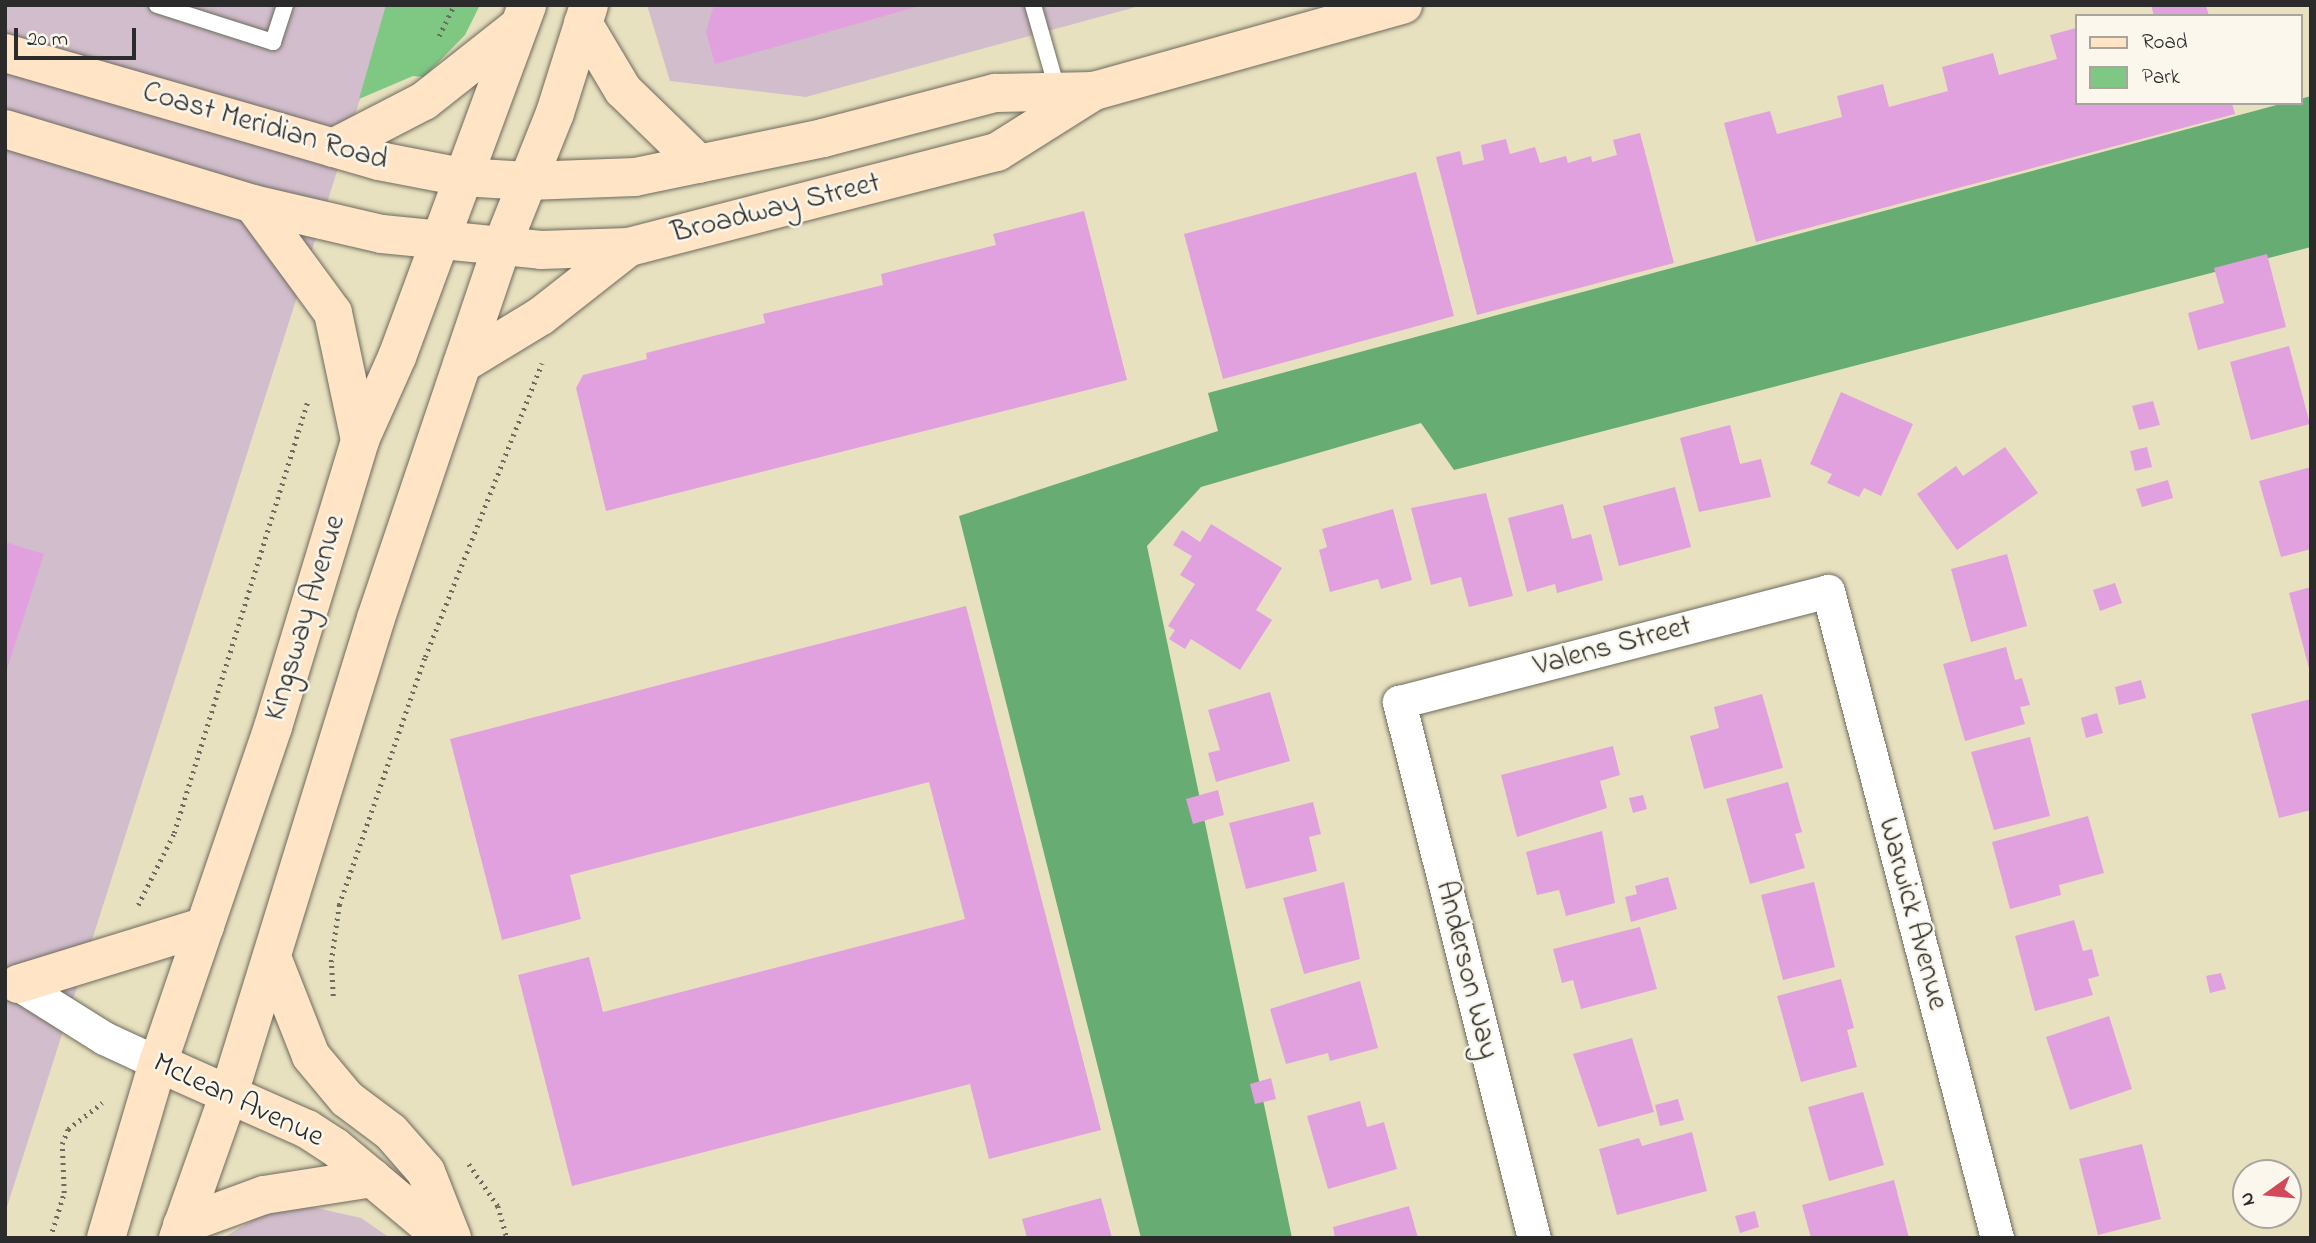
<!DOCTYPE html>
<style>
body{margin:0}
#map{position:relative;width:2316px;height:1243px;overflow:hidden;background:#e8e1bf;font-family:"Indie Flower",sans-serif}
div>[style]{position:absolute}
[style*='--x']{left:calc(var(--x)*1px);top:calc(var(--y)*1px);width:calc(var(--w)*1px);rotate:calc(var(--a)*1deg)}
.industrial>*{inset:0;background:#d1bdcb}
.green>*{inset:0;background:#7fc884}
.forest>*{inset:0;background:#67ac72}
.building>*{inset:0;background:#e1a1de}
.path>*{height:4.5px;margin-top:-2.25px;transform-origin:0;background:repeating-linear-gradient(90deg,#6d6b5f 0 2px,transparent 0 7px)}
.roads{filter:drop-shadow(0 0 2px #6d6b5f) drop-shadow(0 0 2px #6d6b5f)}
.service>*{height:16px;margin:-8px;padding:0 8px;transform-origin:8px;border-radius:8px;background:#fff}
.minor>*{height:33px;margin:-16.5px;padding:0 16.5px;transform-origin:16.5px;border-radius:16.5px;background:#fff}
.secondary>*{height:38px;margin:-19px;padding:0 19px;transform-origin:19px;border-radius:19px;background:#ffe4c6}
span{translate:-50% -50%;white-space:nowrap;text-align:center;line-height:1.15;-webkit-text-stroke:5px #fbf7ec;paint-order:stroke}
.street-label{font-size:30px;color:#2b2b2b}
.frame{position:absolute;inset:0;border:7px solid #2b2b2b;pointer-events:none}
.legend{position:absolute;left:2075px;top:14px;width:228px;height:91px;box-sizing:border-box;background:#fbf7ec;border:2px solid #a8a59f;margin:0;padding:9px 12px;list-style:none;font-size:21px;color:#2b2b2b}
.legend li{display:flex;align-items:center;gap:14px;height:35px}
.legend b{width:35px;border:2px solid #a8a59f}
.north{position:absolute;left:2232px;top:1159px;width:70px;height:70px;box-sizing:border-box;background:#fbf7ec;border:2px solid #a8a59f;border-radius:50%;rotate:255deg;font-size:19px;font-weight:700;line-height:28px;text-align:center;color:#2b2b2b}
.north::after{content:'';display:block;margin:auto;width:24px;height:32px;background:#d1495b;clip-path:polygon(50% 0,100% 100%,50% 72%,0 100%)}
.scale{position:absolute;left:14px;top:28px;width:122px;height:32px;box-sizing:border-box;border:4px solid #2b2b2b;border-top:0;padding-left:9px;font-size:21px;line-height:24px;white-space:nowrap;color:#2b2b2b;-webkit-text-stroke:5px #fbf7ec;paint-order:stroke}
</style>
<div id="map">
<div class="industrial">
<div style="clip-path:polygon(5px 5px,390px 5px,5px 1213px)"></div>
<div style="clip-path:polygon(647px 5px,1143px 5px,806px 97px,670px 81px)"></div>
<div style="clip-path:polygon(312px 1207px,361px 1218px,390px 1238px,223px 1238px,264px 1213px)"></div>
</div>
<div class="green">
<div style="clip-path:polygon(386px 5px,480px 5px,465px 35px,424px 77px,413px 76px,359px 99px)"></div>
</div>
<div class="forest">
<div style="clip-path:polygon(2311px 96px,2311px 247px,1454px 470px,1421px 423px,1201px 487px,1147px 546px,1292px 1238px,1141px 1238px,959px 516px,1218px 431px,1208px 393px,2284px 103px,2300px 103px,2300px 99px)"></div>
</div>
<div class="building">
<div style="clip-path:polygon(714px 5px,919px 5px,919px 6px,715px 64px,706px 32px)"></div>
<div style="clip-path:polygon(2151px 5px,2206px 5px,2209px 16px,2154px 16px)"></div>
<div style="clip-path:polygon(2076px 28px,2076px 103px,2232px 103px,2235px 114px,1756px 242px,1724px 123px,1770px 111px,1777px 134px,1842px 117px,1837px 96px,1883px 84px,1889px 107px,1948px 91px,1942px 67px,1993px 53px,1999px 75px,2057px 59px,2050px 35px)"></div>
<div style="clip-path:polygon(1640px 133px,1674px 263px,1477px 315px,1436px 157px,1460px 151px,1463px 165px,1484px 160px,1481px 145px,1506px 139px,1510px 154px,1535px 147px,1540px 163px,1566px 156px,1568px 163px,1591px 156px,1592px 162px,1617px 155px,1613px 140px)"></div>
<div style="clip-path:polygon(1416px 172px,1454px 316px,1223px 379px,1184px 234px)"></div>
<div style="clip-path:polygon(1084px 211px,1127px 380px,606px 511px,576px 388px,583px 375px,647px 359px,646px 353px,765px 323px,763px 314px,883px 285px,881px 274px,996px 245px,993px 234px)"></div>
<div style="clip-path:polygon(2267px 254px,2286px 327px,2198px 350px,2188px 313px,2224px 303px,2214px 268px)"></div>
<div style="clip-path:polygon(2289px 346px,2310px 424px,2251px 440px,2230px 362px)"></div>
<div style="clip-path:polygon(1841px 392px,1913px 424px,1881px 496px,1864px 488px,1859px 497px,1827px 483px,1832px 474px,1810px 464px)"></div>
<div style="clip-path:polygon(2153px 401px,2160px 425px,2139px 430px,2132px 406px)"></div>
<div style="clip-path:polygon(1730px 425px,1740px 464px,1761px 459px,1771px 497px,1699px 512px,1680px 438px)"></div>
<div style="clip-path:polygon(2005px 447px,2038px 493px,1957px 550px,1917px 494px,1956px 466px,1963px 476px)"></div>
<div style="clip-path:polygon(2147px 447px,2152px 467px,2135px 471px,2130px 451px)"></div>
<div style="clip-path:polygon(2311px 467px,2311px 549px,2281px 557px,2259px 481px)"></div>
<div style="clip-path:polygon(2168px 480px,2173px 498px,2142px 507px,2136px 489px)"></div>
<div style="clip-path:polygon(1675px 487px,1691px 547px,1619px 566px,1603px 506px)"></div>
<div style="clip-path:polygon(1486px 493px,1513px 596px,1469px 607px,1461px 577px,1431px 585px,1411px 508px)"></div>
<div style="clip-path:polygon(1563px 504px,1572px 539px,1591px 534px,1603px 580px,1557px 593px,1555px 584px,1527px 592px,1508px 518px)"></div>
<div style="clip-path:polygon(1393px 509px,1412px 580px,1381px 589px,1378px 579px,1330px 592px,1319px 550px,1327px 547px,1322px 529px)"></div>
<div style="clip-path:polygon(1211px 524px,1282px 568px,1256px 610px,1272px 620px,1240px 670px,1191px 639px,1185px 649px,1169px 639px,1175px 630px,1168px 626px,1195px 584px,1180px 575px,1192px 556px,1173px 545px,1182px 530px,1200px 542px)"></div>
<div style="clip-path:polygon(5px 542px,44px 554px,6px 672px,5px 672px)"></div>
<div style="clip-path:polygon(2007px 554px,2027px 626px,1971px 642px,1951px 569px)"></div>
<div style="clip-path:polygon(2115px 583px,2122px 603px,2100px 611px,2093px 590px)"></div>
<div style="clip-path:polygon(2311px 587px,2311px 672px,2310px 672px,2289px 593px)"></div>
<div style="clip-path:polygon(966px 606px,1101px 1130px,989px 1159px,970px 1084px,572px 1186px,518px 975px,589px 957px,603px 1012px,965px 919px,929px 782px,570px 875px,581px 919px,502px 940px,450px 739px)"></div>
<div style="clip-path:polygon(2006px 647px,2015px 680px,2022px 678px,2030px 705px,2020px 707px,2025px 724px,1965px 741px,1943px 664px)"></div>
<div style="clip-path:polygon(2141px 680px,2146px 698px,2119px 705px,2115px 687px)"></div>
<div style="clip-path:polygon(1270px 692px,1290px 761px,1216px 782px,1208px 753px,1220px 750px,1208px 710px)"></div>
<div style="clip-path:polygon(1762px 694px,1783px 768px,1704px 789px,1690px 736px,1719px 728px,1714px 707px)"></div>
<div style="clip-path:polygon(2311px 699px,2311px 810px,2279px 818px,2251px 714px)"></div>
<div style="clip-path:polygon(2097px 713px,2103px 733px,2086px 738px,2081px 718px)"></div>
<div style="clip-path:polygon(2030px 737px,2050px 816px,1994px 830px,1971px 752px)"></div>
<div style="clip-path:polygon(1613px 746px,1620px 775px,1600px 781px,1607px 808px,1517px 837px,1501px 775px)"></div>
<div style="clip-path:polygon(1788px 782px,1802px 832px,1795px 834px,1805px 868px,1750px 884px,1726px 799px)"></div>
<div style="clip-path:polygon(1218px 790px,1224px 815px,1193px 824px,1186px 799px)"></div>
<div style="clip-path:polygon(1643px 795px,1647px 809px,1633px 813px,1629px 798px)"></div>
<div style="clip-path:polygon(1313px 802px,1321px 834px,1309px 837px,1317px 871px,1246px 889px,1229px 823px)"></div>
<div style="clip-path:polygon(2088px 816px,2104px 873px,2059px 885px,2061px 895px,2010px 909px,1992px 842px)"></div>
<div style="clip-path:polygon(1602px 831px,1615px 903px,1566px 916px,1559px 890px,1537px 895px,1526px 852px)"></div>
<div style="clip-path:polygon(1668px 877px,1677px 909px,1631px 922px,1625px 897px,1637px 894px,1635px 886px)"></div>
<div style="clip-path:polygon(1344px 882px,1360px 959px,1304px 974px,1283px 898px)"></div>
<div style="clip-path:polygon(1814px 882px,1835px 967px,1783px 980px,1761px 895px)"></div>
<div style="clip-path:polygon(2074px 920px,2083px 951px,2092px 949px,2099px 976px,2088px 979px,2093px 995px,2035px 1011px,2015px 936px)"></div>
<div style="clip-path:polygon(1640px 927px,1657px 989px,1581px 1009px,1573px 980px,1562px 983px,1553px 949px)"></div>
<div style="clip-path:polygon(2221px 973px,2226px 989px,2210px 993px,2206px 976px)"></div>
<div style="clip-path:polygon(1841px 979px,1854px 1028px,1847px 1030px,1857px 1067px,1801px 1082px,1777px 996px)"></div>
<div style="clip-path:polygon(1360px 981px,1378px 1048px,1330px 1061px,1328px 1053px,1286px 1064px,1270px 1009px)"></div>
<div style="clip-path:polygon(2109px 1016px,2132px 1089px,2070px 1110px,2046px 1037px)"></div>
<div style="clip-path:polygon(1632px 1038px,1654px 1112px,1598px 1127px,1573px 1054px)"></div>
<div style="clip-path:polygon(1271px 1078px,1276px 1099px,1255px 1104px,1250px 1084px)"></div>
<div style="clip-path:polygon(1863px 1092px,1884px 1165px,1829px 1181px,1808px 1107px)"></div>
<div style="clip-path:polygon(1678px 1099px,1684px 1120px,1660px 1126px,1655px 1105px)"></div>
<div style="clip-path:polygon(1360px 1101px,1367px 1127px,1384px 1122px,1397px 1169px,1328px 1189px,1307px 1116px)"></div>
<div style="clip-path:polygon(1692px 1132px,1707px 1191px,1617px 1215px,1599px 1149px,1639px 1138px,1642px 1146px)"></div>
<div style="clip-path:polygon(2142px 1144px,2161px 1219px,2098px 1235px,2079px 1159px)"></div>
<div style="clip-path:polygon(1894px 1180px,1909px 1238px,1811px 1238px,1802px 1205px)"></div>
<div style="clip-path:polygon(1101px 1198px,1112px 1238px,1027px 1238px,1022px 1219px)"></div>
<div style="clip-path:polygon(1409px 1206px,1418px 1238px,1335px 1238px,1333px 1227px)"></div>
<div style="clip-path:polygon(1755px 1211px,1759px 1227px,1740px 1233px,1735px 1216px)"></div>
</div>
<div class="path">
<div style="--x:439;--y:36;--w:34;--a:-64"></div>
<div style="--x:138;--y:905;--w:80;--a:-63.4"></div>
<div style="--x:174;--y:833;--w:453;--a:-72.8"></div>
<div style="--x:333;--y:996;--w:34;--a:-93"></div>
<div style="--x:331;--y:962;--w:58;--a:-82"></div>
<div style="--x:339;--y:905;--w:262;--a:-70.9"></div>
<div style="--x:425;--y:657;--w:316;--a:-68.3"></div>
<div style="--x:469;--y:1164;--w:51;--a:55.4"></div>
<div style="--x:498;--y:1206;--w:32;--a:74"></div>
<div style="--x:50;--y:1238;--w:47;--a:-72.7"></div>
<div style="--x:64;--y:1193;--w:49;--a:-92.3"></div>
<div style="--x:62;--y:1144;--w:16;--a:-68"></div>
<div style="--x:68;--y:1129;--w:43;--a:-37.4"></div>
</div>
<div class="roads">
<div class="service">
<div style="--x:157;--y:5;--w:122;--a:17.7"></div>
<div style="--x:273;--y:42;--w:39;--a:-72"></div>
<div style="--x:1033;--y:5;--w:91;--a:74"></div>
</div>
<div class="minor">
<div style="--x:18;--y:984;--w:102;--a:32.1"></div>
<div style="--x:104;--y:1038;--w:60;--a:24.8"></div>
<div style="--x:1534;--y:1238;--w:553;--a:-104.14"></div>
<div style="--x:1399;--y:702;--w:443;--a:-14.5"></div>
<div style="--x:1828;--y:591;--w:669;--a:75.36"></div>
</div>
<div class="secondary">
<div style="--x:583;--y:23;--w:78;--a:59.2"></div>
<div style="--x:623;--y:90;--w:106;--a:44.2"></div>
<div style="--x:5;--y:53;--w:389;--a:16.1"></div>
<div style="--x:379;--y:161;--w:85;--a:10.9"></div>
<div style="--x:462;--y:177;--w:66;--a:3.5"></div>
<div style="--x:528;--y:181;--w:107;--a:-2.1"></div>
<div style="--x:635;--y:177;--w:192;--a:-11.7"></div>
<div style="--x:823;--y:138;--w:178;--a:-14.7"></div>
<div style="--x:995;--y:93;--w:99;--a:-1.2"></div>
<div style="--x:5;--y:129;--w:259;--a:16.8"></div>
<div style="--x:253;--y:204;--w:132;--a:13.1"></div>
<div style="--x:382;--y:234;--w:160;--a:5.7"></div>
<div style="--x:541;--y:250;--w:88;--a:-2"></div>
<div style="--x:629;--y:247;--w:380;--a:-14.5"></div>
<div style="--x:997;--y:152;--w:115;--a:-32.2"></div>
<div style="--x:1094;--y:91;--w:321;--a:-15.6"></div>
<div style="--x:333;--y:148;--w:102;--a:-27.3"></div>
<div style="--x:424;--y:101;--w:121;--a:-38.3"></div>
<div style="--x:253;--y:204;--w:135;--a:53.7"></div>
<div style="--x:333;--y:313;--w:130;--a:78"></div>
<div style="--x:462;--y:364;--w:92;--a:-31.3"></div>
<div style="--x:541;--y:316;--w:112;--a:-38.1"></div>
<div style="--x:272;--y:957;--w:106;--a:68.5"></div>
<div style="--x:311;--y:1056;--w:56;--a:50.1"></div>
<div style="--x:347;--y:1099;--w:55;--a:36.9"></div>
<div style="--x:391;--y:1132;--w:53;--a:48.8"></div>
<div style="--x:426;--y:1172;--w:71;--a:68.5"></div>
<div style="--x:18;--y:984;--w:196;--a:-17.2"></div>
<div style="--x:158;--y:1063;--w:163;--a:23.9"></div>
<div style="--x:307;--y:1129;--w:33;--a:33"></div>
<div style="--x:335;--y:1147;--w:142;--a:39.9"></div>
<div style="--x:182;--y:1225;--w:87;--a:-20.1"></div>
<div style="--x:264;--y:1195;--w:110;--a:-8.9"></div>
<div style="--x:106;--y:1238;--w:183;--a:-73.5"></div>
<div style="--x:158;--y:1063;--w:355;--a:-71.1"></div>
<div style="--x:273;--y:727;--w:300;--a:-73.1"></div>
<div style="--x:360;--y:440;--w:91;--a:-66"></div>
<div style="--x:397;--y:357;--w:375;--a:-69.7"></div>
<div style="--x:178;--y:1238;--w:150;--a:-70.5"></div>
<div style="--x:228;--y:1097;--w:501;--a:-72.83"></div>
<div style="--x:376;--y:618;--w:391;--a:-71.3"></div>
<div style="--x:501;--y:248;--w:145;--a:-68.2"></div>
<div style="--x:555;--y:113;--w:113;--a:-72.5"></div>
</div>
</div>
<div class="street-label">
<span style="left:265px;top:127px;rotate:16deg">Coast Meridian Road</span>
<span style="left:776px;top:209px;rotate:-14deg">Broadway Street</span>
<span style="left:306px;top:618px;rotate:-73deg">Kingsway Avenue</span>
<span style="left:1613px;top:647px;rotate:-15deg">Valens Street</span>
<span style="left:1912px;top:914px;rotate:75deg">Warwick Avenue</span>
<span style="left:1466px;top:970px;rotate:76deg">Anderson Way</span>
<span style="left:238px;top:1101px;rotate:25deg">McLean Avenue</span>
</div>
<div class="frame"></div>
<ul class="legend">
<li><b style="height:9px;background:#ffe4c6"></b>Road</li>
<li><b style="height:19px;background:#7fc884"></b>Park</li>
</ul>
<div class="north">N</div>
<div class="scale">20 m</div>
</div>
